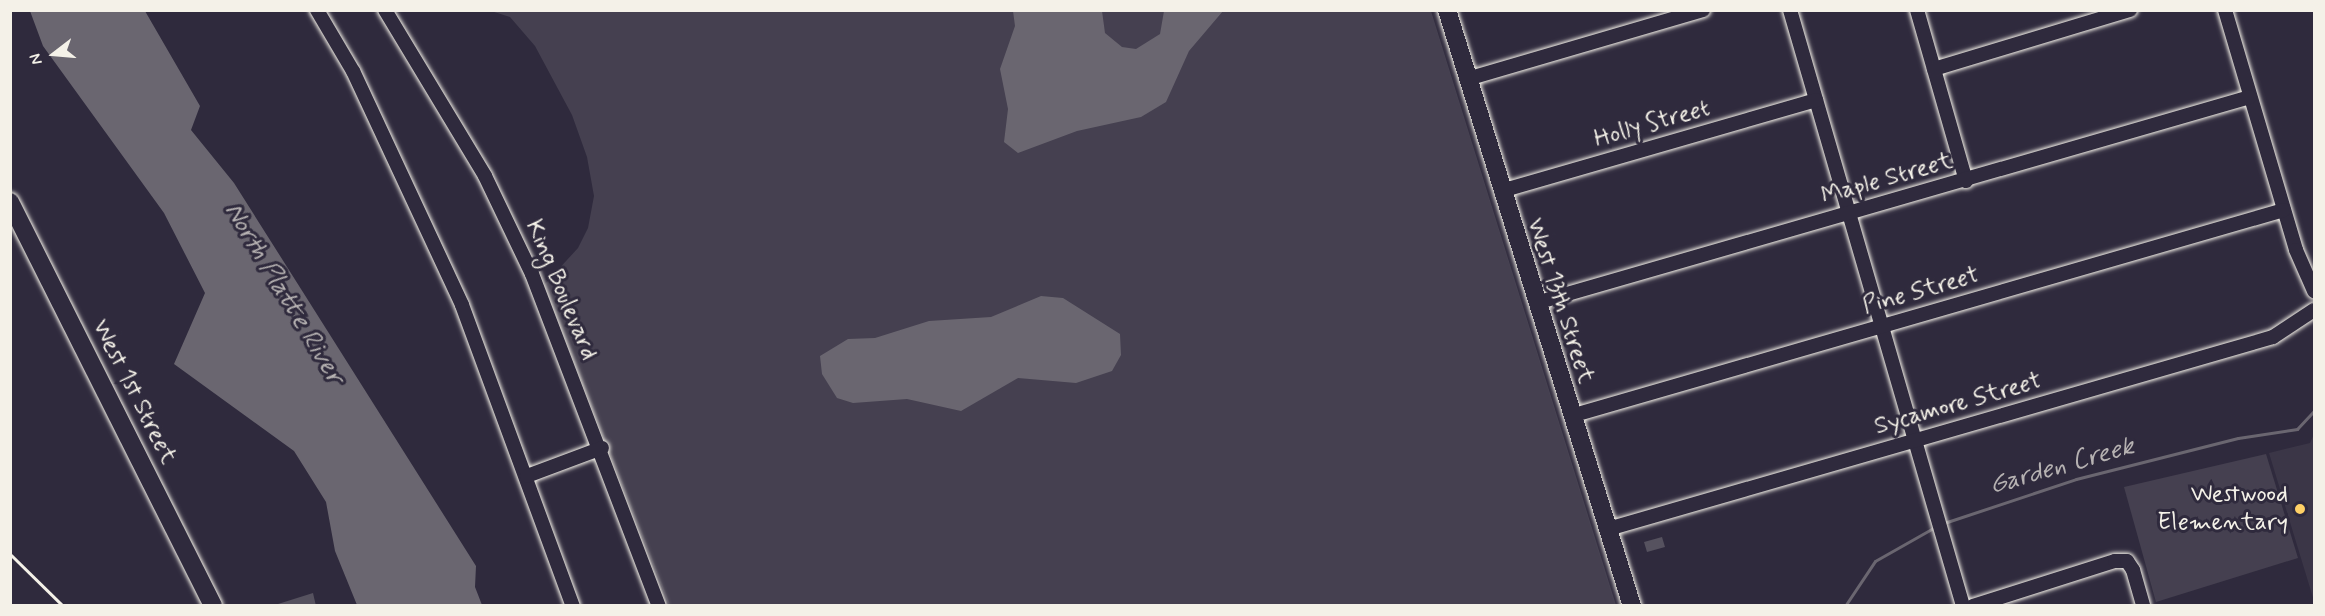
<!DOCTYPE html>
<style>
body{margin:0}
#map{position:relative;width:2325px;height:616px;overflow:hidden;background:#2f2a3d;font-family:Mynerve,sans-serif}
div>[style]{position:absolute}
[style*='--x']{left:calc(var(--x)*1px);top:calc(var(--y)*1px);width:calc(var(--w)*1px);rotate:calc(var(--a)*1deg)}
.built>*{inset:0;background:#3b3647}
.green>*{inset:0;background:#454050}
.water>*{inset:0;background:#6a6670}
.stream>*{height:3px;margin:-1.5px;padding:0 1.5px;transform-origin:1.5px;border-radius:1.5px;background:#6a6670}
.building>*{inset:0;background:#56525f}
.roads{filter:drop-shadow(0 0 2px #f4f1e8) drop-shadow(0 0 2px #f4f1e8)}
.minor>*{height:14px;margin:-7px;padding:0 7px;transform-origin:7px;border-radius:7px;background:#2f2a3d}
.major>*{height:18px;margin:-9px;padding:0 9px;transform-origin:9px;border-radius:9px;background:#2f2a3d}
.rail>*{height:3px;margin:-1.5px;padding:0 1.5px;transform-origin:1.5px;border-radius:1.5px;background:#f4f1e8}
.dots>*{width:16px;height:16px;translate:-50% -50%;box-sizing:border-box;border:3px solid #2f2a3d;border-radius:50%}
span{translate:-50% -50%;white-space:nowrap;text-align:center;line-height:1.15;-webkit-text-stroke:6px #2f2a3d;paint-order:stroke}
.street-label{font-size:24px;color:#f4f1e8}
.poi-label{font-size:24px;color:#f4f1e8}
.right{translate:-100% -50%;text-align:right}
.water-label{font-size:26px;color:#b6b2b2;font-style:italic}
.frame{position:absolute;inset:0;border:12px solid #f4f1e8;pointer-events:none}
.north{position:absolute;left:24px;top:24px;width:60px;height:60px;-webkit-text-stroke:4px #2f2a3d;paint-order:stroke;rotate:254deg;font-size:16px;font-weight:700;line-height:24px;text-align:center;color:#f4f1e8}
.north::after{content:'';display:block;margin:auto;width:21px;height:27px;background:#f4f1e8;clip-path:polygon(50% 0,100% 100%,50% 72%,0 100%)}
</style>
<div id="map">
<div class="built">
<div style="clip-path:polygon(2314px 434px,2314px 601px,2269px 453px,2310px 443px)"></div>
</div>
<div class="green">
<div style="clip-path:polygon(491px 11px,1431px 11px,1616px 605px,669px 605px,544px 285px,578px 248px,588px 228px,594px 196px,587px 157px,572px 115px,535px 46px,510px 17px)"></div>
<div style="clip-path:polygon(2266px 454px,2298px 558px,2156px 602px,2124px 487px)"></div>
</div>
<div class="water">
<div style="clip-path:polygon(30px 11px,145px 11px,200px 106px,191px 130px,234px 183px,476px 566px,475px 587px,482px 605px,357px 605px,335px 551px,326px 502px,294px 451px,174px 364px,205px 293px,164px 213px,43px 46px)"></div>
<div style="clip-path:polygon(1013px 11px,1102px 11px,1105px 33px,1122px 47px,1136px 49px,1160px 34px,1164px 11px,1223px 11px,1189px 51px,1166px 102px,1141px 117px,1077px 131px,1018px 153px,1004px 142px,1008px 109px,1000px 69px,1015px 26px)"></div>
<div style="clip-path:polygon(1041px 296px,1063px 298px,1120px 334px,1121px 355px,1112px 371px,1076px 383px,1018px 378px,961px 411px,907px 399px,853px 403px,837px 398px,822px 374px,820px 356px,848px 339px,875px 338px,929px 321px,991px 317px)"></div>
</div>
<div class="stream">
<div style="--x:1944;--y:523;--w:139;--a:-18.4"></div>
<div style="--x:2076;--y:479;--w:167;--a:-14.2"></div>
<div style="--x:2238;--y:438;--w:60;--a:-8.7"></div>
<div style="--x:2297;--y:429;--w:25;--a:-47"></div>
<div style="--x:1845;--y:606;--w:54;--a:-56.3"></div>
<div style="--x:1875;--y:561;--w:69;--a:-29.5"></div>
</div>
<div class="building">
<div style="clip-path:polygon(1662px 537px,1665px 547px,1647px 552px,1644px 542px)"></div>
<div style="clip-path:polygon(313px 593px,316px 606px,278px 606px,278px 604px)"></div>
</div>
<div class="roads">
<div class="minor">
<div style="--x:317;--y:10;--w:71;--a:59.5"></div>
<div style="--x:353;--y:71;--w:258;--a:65"></div>
<div style="--x:462;--y:305;--w:321;--a:69.8"></div>
<div style="--x:385;--y:10;--w:194;--a:58.9"></div>
<div style="--x:485;--y:176;--w:109;--a:64.4"></div>
<div style="--x:532;--y:274;--w:355;--a:69.1"></div>
<div style="--x:1790;--y:10;--w:621;--a:73.81"></div>
<div style="--x:1917;--y:10;--w:178;--a:74"></div>
<div style="--x:2225;--y:10;--w:250;--a:73.5"></div>
<div style="--x:2296;--y:250;--w:45;--a:66.3"></div>
<div style="--x:1934;--y:69;--w:205;--a:-16.8"></div>
<div style="--x:1467;--y:79;--w:246;--a:-16.3"></div>
<div style="--x:1501;--y:191;--w:328;--a:-16.1"></div>
<div style="--x:1536;--y:303;--w:743;--a:-16.09"></div>
<div style="--x:1571;--y:416;--w:742;--a:-16.12"></div>
<div style="--x:527;--y:476;--w:80;--a:-20.5"></div>
<div style="--x:1608;--y:529;--w:692;--a:-16.1"></div>
<div style="--x:2273;--y:337;--w:49;--a:-33.4"></div>
<div style="--x:1973;--y:606;--w:149;--a:-17.6"></div>
<div style="--x:2115;--y:561;--w:12;--a:0"></div>
<div style="--x:2127;--y:561;--w:11;--a:56"></div>
<div style="--x:2133;--y:570;--w:37;--a:74"></div>
</div>
<div class="major">
<div style="--x:1447;--y:10;--w:624;--a:72.76"></div>
<div style="--x:10;--y:202;--w:452;--a:63.3"></div>
</div>
</div>
<div class="rail">
<div style="--x:10;--y:554;--w:74;--a:44.5"></div>
</div>
<div class="dots">
<div style="left:2300px;top:509px;background:#ffd166"></div>
</div>
<div class="street-label">
<span style="left:1652px;top:124px;rotate:-16deg">Holly Street</span>
<span style="left:1887px;top:179px;rotate:-16deg">Maple Street</span>
<span style="left:561px;top:290px;rotate:67deg">King Boulevard</span>
<span style="left:1921px;top:291px;rotate:-16deg">Pine Street</span>
<span style="left:1560px;top:301px;rotate:72deg">West 13th Street</span>
<span style="left:134px;top:392px;rotate:63deg">West 1st Street</span>
<span style="left:1958px;top:404px;rotate:-16deg">Sycamore Street</span>
</div>
<div class="poi-label">
<span class="right" style="left:2288px;top:509px">Westwood<br>Elementary</span>
</div>
<div class="water-label">
<span style="left:283px;top:294px;rotate:59deg">North Platte River</span>
<span style="left:2062px;top:467px;rotate:-16deg">Garden Creek</span>
</div>
<div class="frame"></div>
<div class="north">N</div>
</div>
